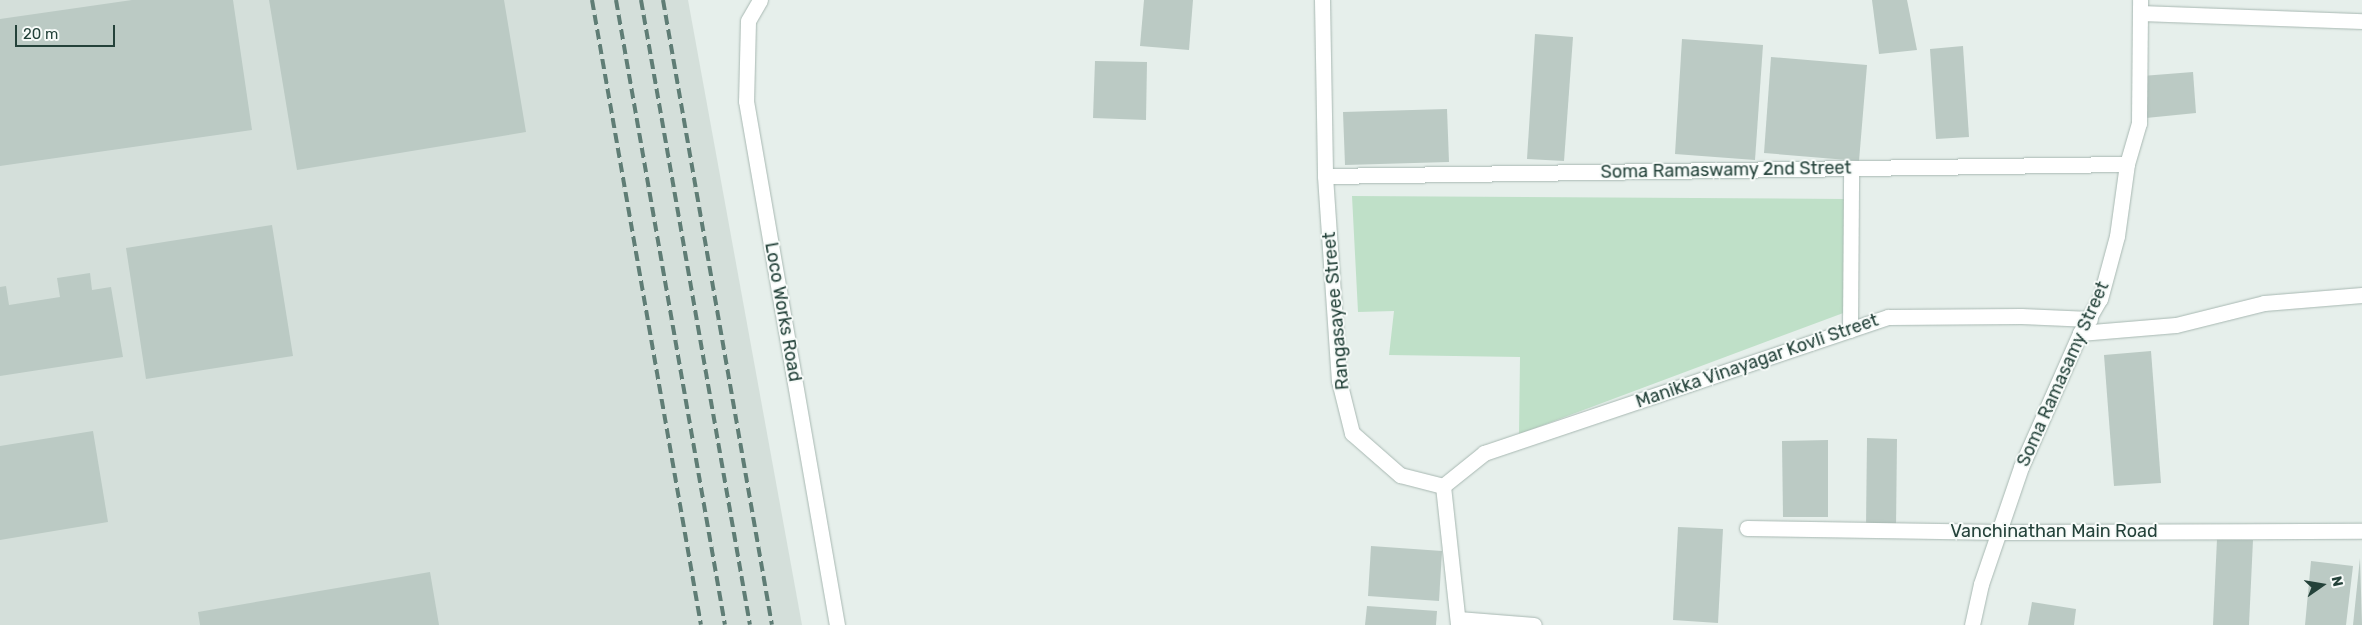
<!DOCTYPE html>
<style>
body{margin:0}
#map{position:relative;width:2362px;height:625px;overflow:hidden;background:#e6efeb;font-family:Rubik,sans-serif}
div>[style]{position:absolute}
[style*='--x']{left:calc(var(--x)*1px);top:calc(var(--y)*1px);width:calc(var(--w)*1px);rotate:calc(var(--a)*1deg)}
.built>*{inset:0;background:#d4dfda}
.green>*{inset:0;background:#bfe0c8}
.building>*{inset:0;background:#bbcac4}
.roads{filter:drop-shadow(0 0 1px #a8b8b2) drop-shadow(0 0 1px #a8b8b2)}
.minor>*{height:15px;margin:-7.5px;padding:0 7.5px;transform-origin:7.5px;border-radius:7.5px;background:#fff}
.rail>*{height:4px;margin-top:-2px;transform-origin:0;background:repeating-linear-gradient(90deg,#5f7d75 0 10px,transparent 0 15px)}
span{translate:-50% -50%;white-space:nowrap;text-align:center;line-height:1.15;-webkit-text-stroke:4px #f7fbf9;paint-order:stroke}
.street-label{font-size:18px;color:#24423a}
.north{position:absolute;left:2297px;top:560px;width:50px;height:50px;-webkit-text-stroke:4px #f7fbf9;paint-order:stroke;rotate:77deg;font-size:14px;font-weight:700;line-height:20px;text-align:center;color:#24423a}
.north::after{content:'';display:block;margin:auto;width:18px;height:22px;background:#24423a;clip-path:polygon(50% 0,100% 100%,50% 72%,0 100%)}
.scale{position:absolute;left:15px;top:25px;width:100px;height:22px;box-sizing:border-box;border:2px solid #24423a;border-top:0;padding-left:6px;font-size:15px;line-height:18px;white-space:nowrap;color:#24423a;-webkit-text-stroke:4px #f7fbf9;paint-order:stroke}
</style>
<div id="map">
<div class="built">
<div style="clip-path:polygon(0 0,688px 0,802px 625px,0 625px)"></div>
</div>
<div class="green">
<div style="clip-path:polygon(1352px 196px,1845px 199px,1846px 312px,1519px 434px,1520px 357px,1389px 355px,1394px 311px,1358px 312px)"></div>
</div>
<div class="building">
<div style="clip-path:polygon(132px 0,233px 0,252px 130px,0 166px,0 19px)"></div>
<div style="clip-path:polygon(269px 0,504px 0,526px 132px,297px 170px)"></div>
<div style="clip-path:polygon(1144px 0,1193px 0,1189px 50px,1140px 46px)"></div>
<div style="clip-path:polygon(1872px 0,1907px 0,1917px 50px,1879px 54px)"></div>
<div style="clip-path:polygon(1535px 34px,1573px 37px,1564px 161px,1527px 159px)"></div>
<div style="clip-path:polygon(1682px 39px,1763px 45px,1755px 160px,1675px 154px)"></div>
<div style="clip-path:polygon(1963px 46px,1969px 137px,1936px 139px,1930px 49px)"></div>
<div style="clip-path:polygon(1771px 57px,1867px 65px,1859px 161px,1764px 153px)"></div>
<div style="clip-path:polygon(1095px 61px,1147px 62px,1146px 120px,1093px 118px)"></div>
<div style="clip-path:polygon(2193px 72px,2196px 113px,2146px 118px,2142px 76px)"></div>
<div style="clip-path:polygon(1447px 109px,1449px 162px,1345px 165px,1343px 112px)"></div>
<div style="clip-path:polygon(272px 225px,293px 356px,146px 379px,126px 248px)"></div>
<div style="clip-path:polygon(90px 273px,92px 290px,111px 287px,123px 357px,0 376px,0 287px,6px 286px,9px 305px,60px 297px,57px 278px)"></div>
<div style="clip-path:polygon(2151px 351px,2161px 483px,2114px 486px,2104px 355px)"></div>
<div style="clip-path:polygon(93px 431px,108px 522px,0 540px,0 446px)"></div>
<div style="clip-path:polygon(1867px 438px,1897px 439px,1896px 529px,1866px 528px)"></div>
<div style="clip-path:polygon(1828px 440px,1828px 517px,1783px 517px,1782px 441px)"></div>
<div style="clip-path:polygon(1678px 527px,1723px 529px,1718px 623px,1673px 620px)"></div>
<div style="clip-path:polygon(2217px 539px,2253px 540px,2249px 625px,2213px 625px)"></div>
<div style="clip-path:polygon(1371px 546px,1442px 551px,1439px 601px,1368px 596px)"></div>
<div style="clip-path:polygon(2360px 558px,2362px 625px,2353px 625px)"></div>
<div style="clip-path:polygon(2311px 561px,2353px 566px,2346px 625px,2305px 625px)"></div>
<div style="clip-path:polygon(430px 572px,439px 625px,200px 625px,198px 612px)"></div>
<div style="clip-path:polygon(2032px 602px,2076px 609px,2074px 625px,2028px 625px)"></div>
<div style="clip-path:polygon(1367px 606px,1437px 611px,1436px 625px,1365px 625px)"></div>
</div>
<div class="roads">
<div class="minor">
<div style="--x:760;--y:0;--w:24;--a:120"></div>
<div style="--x:748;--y:21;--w:80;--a:91.4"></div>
<div style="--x:746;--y:101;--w:532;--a:80.15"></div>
<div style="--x:1322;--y:0;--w:176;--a:89"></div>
<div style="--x:1325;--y:176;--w:205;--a:86.1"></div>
<div style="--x:1339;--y:381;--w:54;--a:76"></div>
<div style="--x:1352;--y:433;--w:64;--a:41.2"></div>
<div style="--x:1400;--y:475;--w:44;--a:14.3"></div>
<div style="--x:1443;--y:486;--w:140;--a:83.8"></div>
<div style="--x:2141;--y:13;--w:221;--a:2.1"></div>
<div style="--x:1325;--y:176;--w:802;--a:-0.86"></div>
<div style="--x:1850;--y:330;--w:162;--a:-89.6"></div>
<div style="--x:2080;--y:333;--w:96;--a:-4.8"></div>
<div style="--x:2176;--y:325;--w:91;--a:-14"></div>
<div style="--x:2264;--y:303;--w:98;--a:-4.7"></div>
<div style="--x:1443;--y:486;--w:53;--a:-38.8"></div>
<div style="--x:1484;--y:453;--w:426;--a:-18.6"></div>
<div style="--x:1888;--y:317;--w:133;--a:-0.4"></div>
<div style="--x:2021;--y:316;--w:69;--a:2.5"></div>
<div style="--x:1747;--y:528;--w:256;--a:0.9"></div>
<div style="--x:2003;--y:532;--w:359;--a:-0.2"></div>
<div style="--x:1458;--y:619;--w:76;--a:4.5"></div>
<div style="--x:1972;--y:625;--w:42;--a:-77.6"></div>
<div style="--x:1981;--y:584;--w:124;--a:-71.1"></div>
<div style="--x:2021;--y:467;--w:146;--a:-66.2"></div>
<div style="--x:2080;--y:333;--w:39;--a:-60"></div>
<div style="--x:2100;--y:299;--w:65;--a:-74.9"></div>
<div style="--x:2117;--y:236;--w:73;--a:-82.1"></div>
<div style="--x:2127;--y:164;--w:43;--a:-73.7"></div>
<div style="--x:2139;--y:123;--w:123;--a:-89.5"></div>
</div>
</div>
<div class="rail">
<div style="--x:592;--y:0;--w:634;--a:80.11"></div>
<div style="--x:616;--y:0;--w:634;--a:80.11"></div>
<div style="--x:641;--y:0;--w:634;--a:80.11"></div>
<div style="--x:663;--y:0;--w:634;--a:80.11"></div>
</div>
<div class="street-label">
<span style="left:1726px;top:170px;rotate:-1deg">Soma Ramaswamy 2nd Street</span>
<span style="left:1336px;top:311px;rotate:-95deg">Rangasayee Street</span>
<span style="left:783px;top:312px;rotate:80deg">Loco Works Road</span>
<span style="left:1757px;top:361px;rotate:-19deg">Manikka Vinayagar Kovli Street</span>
<span style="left:2063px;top:374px;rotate:-66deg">Soma Ramasamy Street</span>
<span style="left:2054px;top:531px">Vanchinathan Main Road</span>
</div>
<div class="north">N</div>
<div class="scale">20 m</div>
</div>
